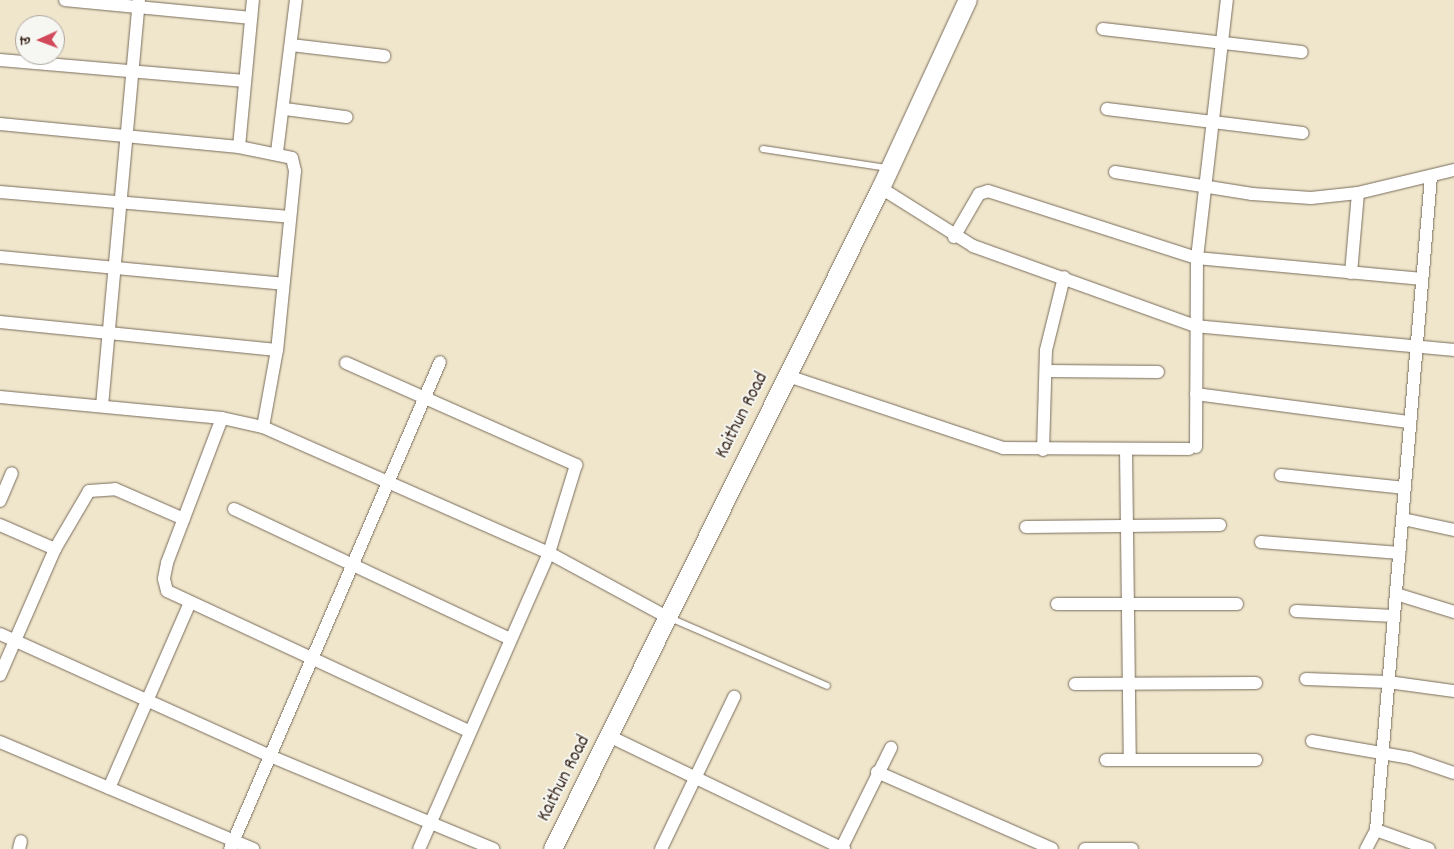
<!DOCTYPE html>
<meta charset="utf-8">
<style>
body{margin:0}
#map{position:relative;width:1454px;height:849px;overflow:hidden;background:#efe6cc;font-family:Dekko,"Playpen Sans Deva",sans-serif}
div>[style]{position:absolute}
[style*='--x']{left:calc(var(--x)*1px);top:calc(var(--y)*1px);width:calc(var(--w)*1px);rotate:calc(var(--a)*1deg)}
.roads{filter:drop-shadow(0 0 1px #7a6c5b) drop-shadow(0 0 1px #7a6c5b)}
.lane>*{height:6px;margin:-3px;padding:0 3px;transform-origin:3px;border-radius:3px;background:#fff}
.street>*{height:12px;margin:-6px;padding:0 6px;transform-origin:6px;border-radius:6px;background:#fff}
.secondary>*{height:18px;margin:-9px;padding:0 9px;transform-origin:9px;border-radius:9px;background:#fff}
span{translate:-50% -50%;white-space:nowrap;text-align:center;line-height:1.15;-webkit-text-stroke:4px #f6f6f2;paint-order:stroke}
.street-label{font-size:19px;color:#3b2a1e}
.north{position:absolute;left:15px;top:15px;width:50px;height:50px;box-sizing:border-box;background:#f6f6f2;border:1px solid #aba49d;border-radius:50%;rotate:268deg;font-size:14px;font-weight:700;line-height:20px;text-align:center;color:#3b2a1e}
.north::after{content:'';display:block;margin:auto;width:18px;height:22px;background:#d1495b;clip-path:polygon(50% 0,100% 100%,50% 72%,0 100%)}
</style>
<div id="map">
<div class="roads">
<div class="lane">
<div style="--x:763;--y:149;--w:125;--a:8.7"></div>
<div style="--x:670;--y:618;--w:171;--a:23.4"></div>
</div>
<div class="street">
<div style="--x:65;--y:0;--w:187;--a:5.5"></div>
<div style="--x:1103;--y:29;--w:200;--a:6.6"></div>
<div style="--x:291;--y:45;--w:94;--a:6.7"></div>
<div style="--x:0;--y:60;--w:246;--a:4.9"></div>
<div style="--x:285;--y:109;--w:62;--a:7.5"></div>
<div style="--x:1107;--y:109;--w:197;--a:7"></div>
<div style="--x:0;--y:124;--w:240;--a:5.5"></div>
<div style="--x:239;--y:147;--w:54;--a:11.7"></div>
<div style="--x:292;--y:158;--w:13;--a:77"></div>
<div style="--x:295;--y:171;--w:180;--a:95.7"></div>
<div style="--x:277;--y:350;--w:78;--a:100.3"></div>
<div style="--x:239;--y:147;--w:148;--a:-84.6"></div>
<div style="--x:277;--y:152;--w:153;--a:-82.9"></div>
<div style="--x:1115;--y:172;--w:139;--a:9.1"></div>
<div style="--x:1252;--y:194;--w:59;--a:3.9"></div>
<div style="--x:1311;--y:198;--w:47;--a:-6.1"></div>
<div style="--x:1358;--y:193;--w:99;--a:-13.5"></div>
<div style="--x:881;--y:188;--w:109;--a:32.2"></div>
<div style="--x:973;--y:246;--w:236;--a:19.8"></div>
<div style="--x:1195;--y:326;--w:260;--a:5.3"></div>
<div style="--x:0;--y:192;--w:291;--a:4.9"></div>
<div style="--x:954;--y:237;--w:50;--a:-59.8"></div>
<div style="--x:979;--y:194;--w:9;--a:-18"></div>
<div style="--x:988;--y:191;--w:219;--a:17.8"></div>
<div style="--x:1197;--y:258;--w:226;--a:5.3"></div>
<div style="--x:0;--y:257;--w:284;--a:5.4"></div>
<div style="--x:1351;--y:273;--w:80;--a:-85"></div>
<div style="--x:0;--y:322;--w:278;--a:5.8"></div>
<div style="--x:346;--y:363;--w:252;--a:23.9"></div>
<div style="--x:576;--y:465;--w:92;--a:107.1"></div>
<div style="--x:549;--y:553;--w:323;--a:113.7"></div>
<div style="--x:1046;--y:371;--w:112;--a:0.5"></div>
<div style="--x:788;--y:376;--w:227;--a:18.5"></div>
<div style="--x:1003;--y:448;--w:186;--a:0.3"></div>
<div style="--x:1196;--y:394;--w:216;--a:7.5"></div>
<div style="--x:0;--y:397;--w:223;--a:5.4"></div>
<div style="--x:222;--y:418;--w:42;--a:12.4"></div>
<div style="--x:263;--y:427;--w:313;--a:23.8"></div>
<div style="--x:549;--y:553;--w:132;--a:28.5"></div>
<div style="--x:102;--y:406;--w:408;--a:-84.8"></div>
<div style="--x:222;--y:418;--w:155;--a:110.8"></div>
<div style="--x:167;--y:563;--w:16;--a:101"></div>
<div style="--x:164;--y:579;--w:12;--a:76"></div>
<div style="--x:167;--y:591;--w:333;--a:24.9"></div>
<div style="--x:1196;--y:447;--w:189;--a:-89.7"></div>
<div style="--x:1197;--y:258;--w:260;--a:-83.4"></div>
<div style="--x:1126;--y:449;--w:311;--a:89.3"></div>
<div style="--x:1043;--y:450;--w:100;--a:-88.3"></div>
<div style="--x:1046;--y:350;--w:75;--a:-76.1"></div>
<div style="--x:1281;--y:475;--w:125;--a:6"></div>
<div style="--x:0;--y:501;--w:30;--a:-67"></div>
<div style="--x:234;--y:509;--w:305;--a:25.2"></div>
<div style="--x:1403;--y:519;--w:52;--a:12.2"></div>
<div style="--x:0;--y:525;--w:60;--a:23.6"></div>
<div style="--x:1026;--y:527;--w:194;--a:-0.6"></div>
<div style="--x:1261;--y:542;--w:139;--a:4.5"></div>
<div style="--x:1396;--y:594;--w:61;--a:17.2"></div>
<div style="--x:1057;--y:604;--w:180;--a:0"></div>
<div style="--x:1296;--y:611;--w:98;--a:2.9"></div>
<div style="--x:0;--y:634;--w:296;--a:24.3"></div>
<div style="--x:270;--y:756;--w:242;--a:22.6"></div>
<div style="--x:0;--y:675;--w:137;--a:-66.4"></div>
<div style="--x:55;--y:549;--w:67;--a:-59.6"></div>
<div style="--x:89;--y:491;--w:26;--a:-4"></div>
<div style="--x:115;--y:489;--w:75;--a:23.5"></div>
<div style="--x:1306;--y:679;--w:82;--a:2.1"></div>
<div style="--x:1388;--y:682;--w:67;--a:7.8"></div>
<div style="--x:1075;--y:684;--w:181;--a:-0.3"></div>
<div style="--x:611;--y:737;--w:259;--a:25.7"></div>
<div style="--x:1312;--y:741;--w:99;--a:9.8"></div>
<div style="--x:1410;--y:758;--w:46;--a:18.8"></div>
<div style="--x:0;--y:742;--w:275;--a:22.9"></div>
<div style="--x:1106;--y:760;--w:150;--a:0"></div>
<div style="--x:877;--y:772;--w:191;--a:23.7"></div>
<div style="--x:109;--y:788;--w:202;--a:-66.4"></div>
<div style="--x:1376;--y:830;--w:56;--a:19.7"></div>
<div style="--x:19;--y:849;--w:8;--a:-76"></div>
<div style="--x:230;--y:849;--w:530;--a:-66.67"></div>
<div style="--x:661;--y:849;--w:169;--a:-64.3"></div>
<div style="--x:841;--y:849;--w:113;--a:-63.7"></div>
<div style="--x:1085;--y:849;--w:47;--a:0"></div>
<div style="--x:1366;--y:849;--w:21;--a:-62"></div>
<div style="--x:1376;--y:830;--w:656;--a:-85.19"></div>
</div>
<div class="secondary">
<div style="--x:553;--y:849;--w:738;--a:-63.61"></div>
<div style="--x:881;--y:188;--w:207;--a:-65.2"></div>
</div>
</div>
<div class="street-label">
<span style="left:743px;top:416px;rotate:-63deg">Kaithun Road</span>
<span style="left:565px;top:779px;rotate:-63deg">Kaithun Road</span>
</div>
<div class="north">उ</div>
</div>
